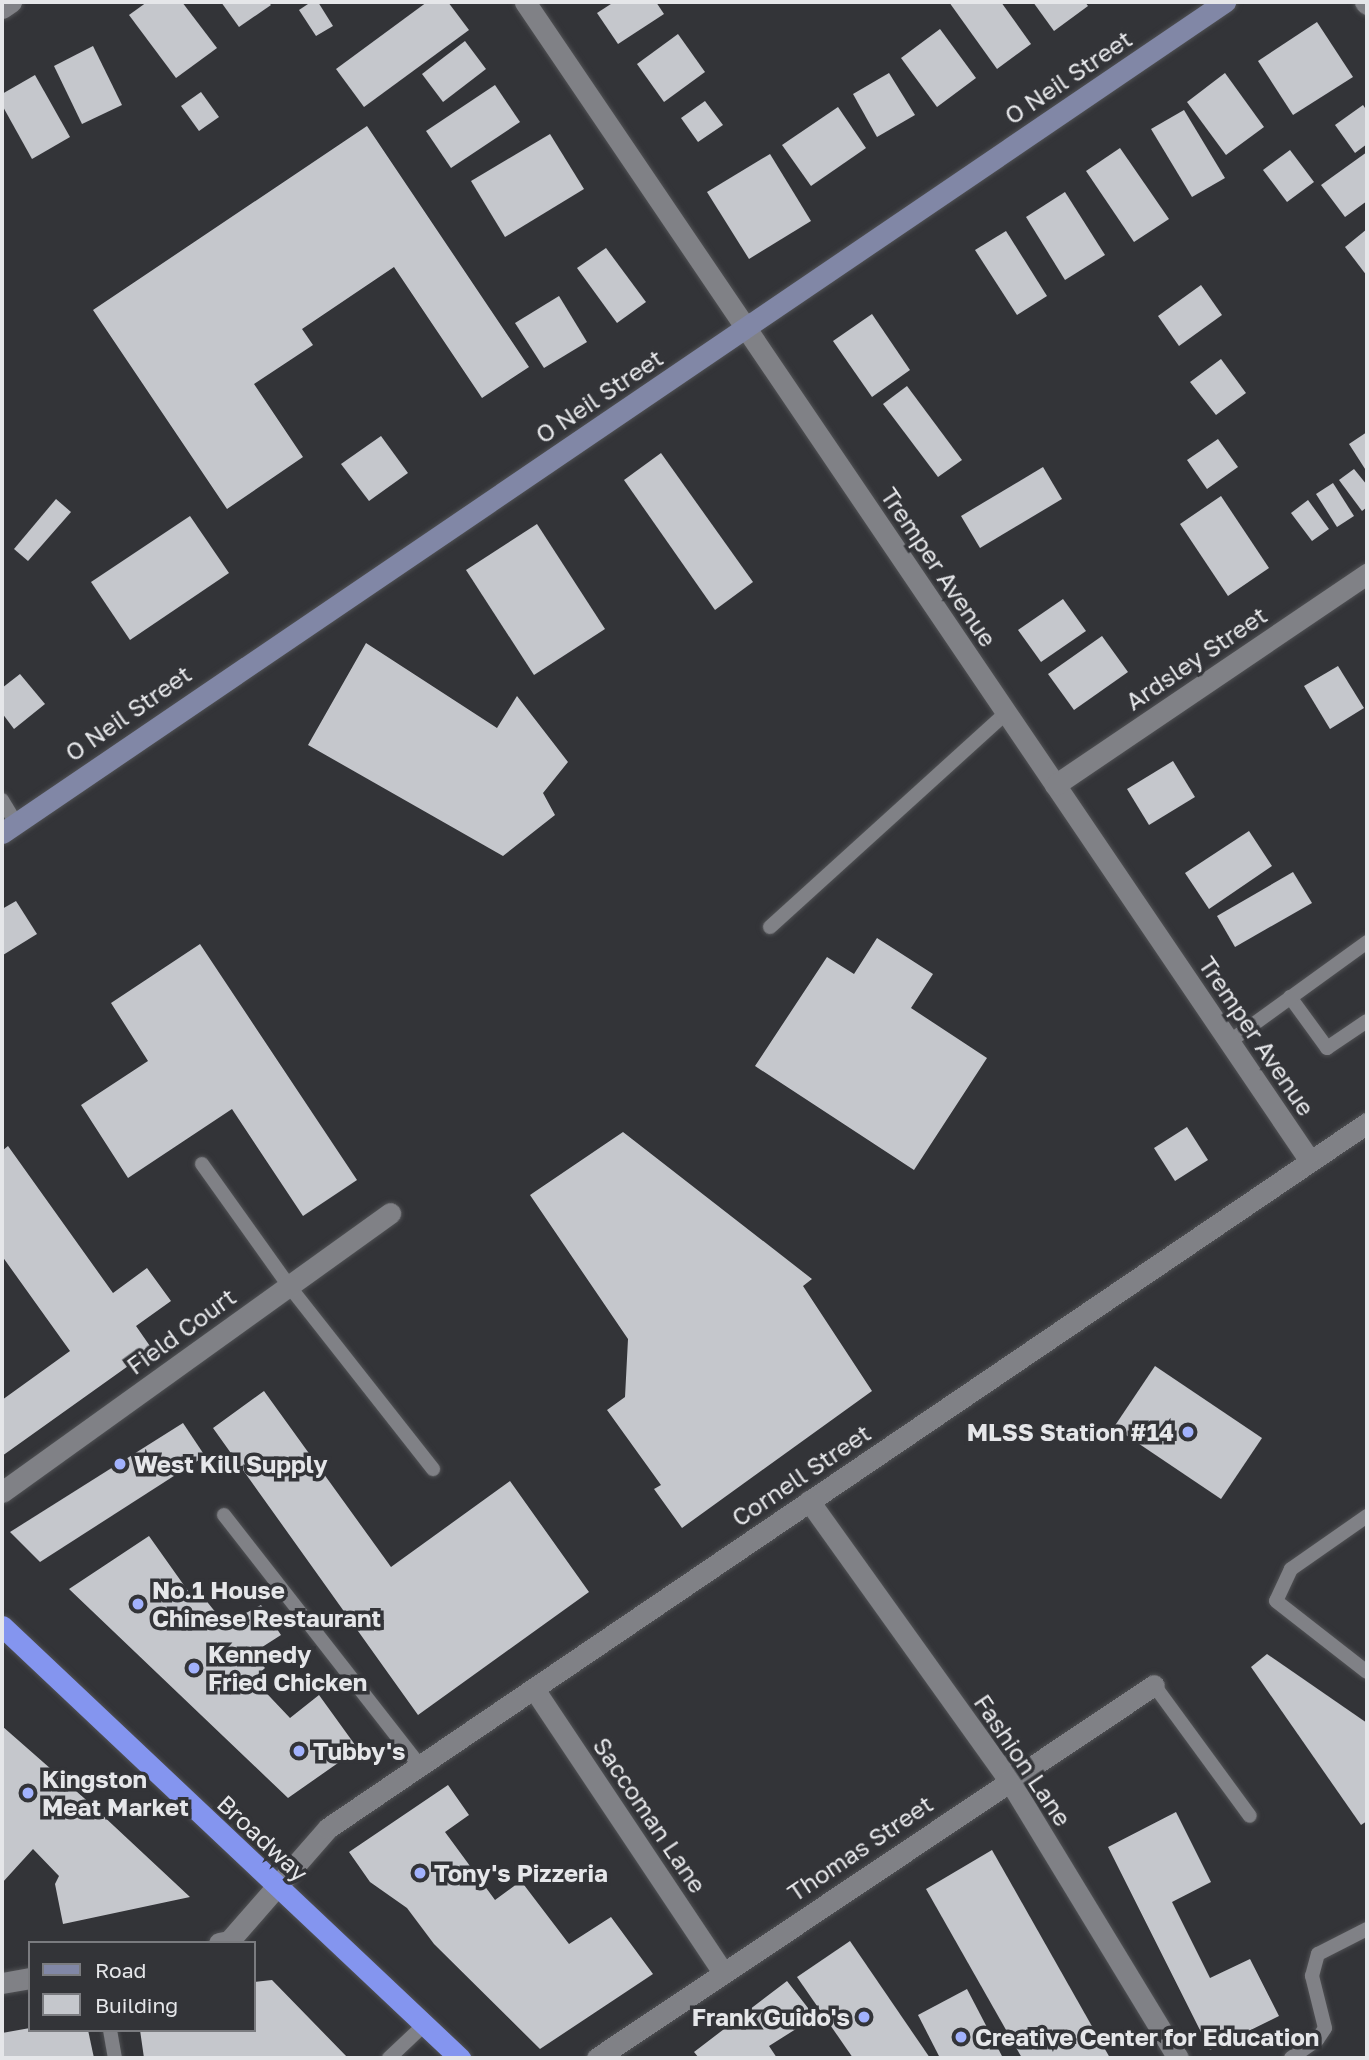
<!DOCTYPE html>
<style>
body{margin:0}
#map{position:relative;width:1369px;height:2060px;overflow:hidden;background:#333438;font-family:"Golos Text",sans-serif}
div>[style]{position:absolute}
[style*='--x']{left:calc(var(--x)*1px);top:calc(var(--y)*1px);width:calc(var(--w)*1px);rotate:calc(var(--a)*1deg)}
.building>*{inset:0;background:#c5c7cc}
.roads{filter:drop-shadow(0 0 2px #505154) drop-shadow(0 0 2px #505154)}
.lane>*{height:14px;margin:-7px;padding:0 7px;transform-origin:7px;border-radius:7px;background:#808186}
.street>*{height:21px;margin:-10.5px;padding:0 10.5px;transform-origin:10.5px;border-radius:10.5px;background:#808186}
.secondary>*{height:21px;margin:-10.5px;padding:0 10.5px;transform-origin:10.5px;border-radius:10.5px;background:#8187a6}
.highway>*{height:21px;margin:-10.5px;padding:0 10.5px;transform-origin:10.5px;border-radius:10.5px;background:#8495ef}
.dots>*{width:19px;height:19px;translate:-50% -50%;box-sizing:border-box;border:4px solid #333438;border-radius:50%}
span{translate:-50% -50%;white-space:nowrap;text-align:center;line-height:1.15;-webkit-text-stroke:7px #333438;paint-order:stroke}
.street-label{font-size:24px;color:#e5e6e9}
.poi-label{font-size:24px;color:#e5e6e9;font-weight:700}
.right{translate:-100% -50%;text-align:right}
.left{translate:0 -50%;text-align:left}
.frame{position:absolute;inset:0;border:4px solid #e5e6e9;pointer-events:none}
.legend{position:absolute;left:28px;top:1941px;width:228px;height:91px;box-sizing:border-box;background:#333438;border:2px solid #7a7b7f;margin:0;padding:9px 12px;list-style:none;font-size:21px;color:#e5e6e9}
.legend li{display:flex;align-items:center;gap:14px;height:35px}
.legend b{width:35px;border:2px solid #7a7b7f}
</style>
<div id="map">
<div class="building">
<div style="clip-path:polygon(147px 2px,182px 2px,217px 48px,176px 78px,129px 15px)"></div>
<div style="clip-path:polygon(221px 2px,268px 2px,271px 5px,239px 27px)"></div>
<div style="clip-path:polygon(311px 2px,318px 2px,333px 26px,316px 36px,299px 10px)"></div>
<div style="clip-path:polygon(427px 2px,448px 2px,469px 30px,364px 107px,336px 69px)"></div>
<div style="clip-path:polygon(614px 2px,656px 2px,664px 14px,618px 44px,597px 13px)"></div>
<div style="clip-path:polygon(949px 2px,1001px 2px,1031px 44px,997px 69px)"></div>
<div style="clip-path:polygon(1033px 2px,1085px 2px,1088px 6px,1054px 31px)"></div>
<div style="clip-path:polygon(1317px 22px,1353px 77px,1293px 115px,1258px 61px)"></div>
<div style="clip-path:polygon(940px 29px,976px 78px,937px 107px,901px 58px)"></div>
<div style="clip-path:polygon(678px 34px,705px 72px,664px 102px,637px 64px)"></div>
<div style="clip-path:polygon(465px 41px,486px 69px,443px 102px,422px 74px)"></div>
<div style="clip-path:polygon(93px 46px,122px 105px,82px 124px,54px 66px)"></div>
<div style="clip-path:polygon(889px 73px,915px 115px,877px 137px,853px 94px)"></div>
<div style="clip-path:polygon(1225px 73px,1264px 127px,1226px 155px,1187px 102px)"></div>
<div style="clip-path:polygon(35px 75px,70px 137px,32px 159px,2px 105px,2px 94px)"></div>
<div style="clip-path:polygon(495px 85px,520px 122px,451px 168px,426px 131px)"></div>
<div style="clip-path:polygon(201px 92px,219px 117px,199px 131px,181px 106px)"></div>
<div style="clip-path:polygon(705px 101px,723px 125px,698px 142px,681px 118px)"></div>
<div style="clip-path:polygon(1363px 105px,1367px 111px,1367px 144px,1355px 153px,1335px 125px)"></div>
<div style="clip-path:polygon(838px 107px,866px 148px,811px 186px,782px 145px)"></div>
<div style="clip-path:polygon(1184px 110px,1225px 178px,1192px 197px,1151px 129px)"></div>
<div style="clip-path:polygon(367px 126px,529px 367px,482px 398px,394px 267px,302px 329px,313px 345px,254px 384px,303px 457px,227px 509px,93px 310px)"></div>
<div style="clip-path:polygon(550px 134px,584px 189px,505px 237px,471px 181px)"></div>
<div style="clip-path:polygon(1120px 148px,1169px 219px,1134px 242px,1086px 171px)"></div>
<div style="clip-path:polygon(1290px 150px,1314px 182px,1287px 202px,1263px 170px)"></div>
<div style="clip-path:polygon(1367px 152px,1367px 201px,1345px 217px,1321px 185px)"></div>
<div style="clip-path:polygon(770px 154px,811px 221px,749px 259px,707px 192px)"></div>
<div style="clip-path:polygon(1065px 192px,1105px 255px,1065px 280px,1026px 217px)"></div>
<div style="clip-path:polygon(1367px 229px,1367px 276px,1345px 247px)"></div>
<div style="clip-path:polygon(1006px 231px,1047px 296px,1017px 315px,975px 250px)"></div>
<div style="clip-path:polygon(606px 248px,646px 302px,617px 323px,577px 268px)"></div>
<div style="clip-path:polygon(1201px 285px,1222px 315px,1179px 346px,1158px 316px)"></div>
<div style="clip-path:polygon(559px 296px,587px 342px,544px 368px,515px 323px)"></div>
<div style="clip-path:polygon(872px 314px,910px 370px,872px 397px,833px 341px)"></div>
<div style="clip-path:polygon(1221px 359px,1246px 393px,1216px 415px,1190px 382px)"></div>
<div style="clip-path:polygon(907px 386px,962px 460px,938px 477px,883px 404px)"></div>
<div style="clip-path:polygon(1367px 432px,1367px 472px,1349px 444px)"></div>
<div style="clip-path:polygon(381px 436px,408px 473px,369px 501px,341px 464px)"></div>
<div style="clip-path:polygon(1218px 439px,1238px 467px,1207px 489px,1187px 460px)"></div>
<div style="clip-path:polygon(661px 453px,753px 582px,715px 610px,624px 480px)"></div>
<div style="clip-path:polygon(1043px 467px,1062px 499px,980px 548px,961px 516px)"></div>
<div style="clip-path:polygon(1354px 469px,1367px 485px,1367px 507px,1362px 511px,1339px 480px)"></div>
<div style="clip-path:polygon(1333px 483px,1354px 516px,1337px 527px,1316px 494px)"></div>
<div style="clip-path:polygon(1221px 496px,1269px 568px,1228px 596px,1180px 524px)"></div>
<div style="clip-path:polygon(56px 499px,71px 512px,28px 561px,14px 549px)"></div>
<div style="clip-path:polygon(1308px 500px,1329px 529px,1312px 541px,1291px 513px)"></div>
<div style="clip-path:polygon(190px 516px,229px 573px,130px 640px,91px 582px)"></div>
<div style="clip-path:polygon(537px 524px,605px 629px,534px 675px,466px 570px)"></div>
<div style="clip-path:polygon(1063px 599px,1086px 631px,1041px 662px,1018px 630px)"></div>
<div style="clip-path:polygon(1102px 636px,1128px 672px,1074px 710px,1048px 674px)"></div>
<div style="clip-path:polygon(366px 643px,497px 728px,517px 696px,568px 762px,543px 793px,555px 815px,503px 856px,308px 745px)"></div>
<div style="clip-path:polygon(1338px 666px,1364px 708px,1330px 729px,1304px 686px)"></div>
<div style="clip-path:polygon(20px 674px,45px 704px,14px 729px,2px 713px,2px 688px)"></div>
<div style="clip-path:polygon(1173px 761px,1195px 797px,1149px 825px,1127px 789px)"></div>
<div style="clip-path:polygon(1249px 831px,1272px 866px,1209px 909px,1185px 873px)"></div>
<div style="clip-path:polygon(1293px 872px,1312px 903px,1235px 947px,1217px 916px)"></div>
<div style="clip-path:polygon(16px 901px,37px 934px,3px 955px,2px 909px)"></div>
<div style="clip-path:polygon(877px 938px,933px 974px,911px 1008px,987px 1058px,914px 1170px,755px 1066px,827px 957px,854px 974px)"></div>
<div style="clip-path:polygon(200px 944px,357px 1180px,303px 1216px,232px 1109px,128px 1178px,81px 1105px,148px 1061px,111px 1003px)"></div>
<div style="clip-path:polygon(1187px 1127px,1208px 1160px,1175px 1181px,1154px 1148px)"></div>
<div style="clip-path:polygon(623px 1132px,812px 1279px,803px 1286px,872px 1391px,682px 1528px,654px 1489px,661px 1485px,607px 1410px,625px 1397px,628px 1339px,530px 1195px)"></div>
<div style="clip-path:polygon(8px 1146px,113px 1293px,147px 1268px,171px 1301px,136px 1326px,152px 1349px,2px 1456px,2px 1400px,70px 1351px,2px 1256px,2px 1151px)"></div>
<div style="clip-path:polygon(1155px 1366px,1262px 1438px,1221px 1499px,1114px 1427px)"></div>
<div style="clip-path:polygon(264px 1391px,391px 1567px,510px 1481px,589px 1592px,418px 1715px,213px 1428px)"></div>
<div style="clip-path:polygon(183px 1423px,205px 1456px,40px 1562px,10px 1532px)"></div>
<div style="clip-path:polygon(149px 1536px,193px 1598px,200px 1593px,225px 1624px,261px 1605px,281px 1635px,253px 1653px,265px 1668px,253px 1679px,290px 1718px,319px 1695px,358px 1749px,288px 1798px,69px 1589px)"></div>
<div style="clip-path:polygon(1267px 1654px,1367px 1723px,1367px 1821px,1361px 1825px,1251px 1667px)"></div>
<div style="clip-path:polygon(2px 1726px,84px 1798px,190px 1897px,63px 1924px,55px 1884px,59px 1876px,33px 1849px,2px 1883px)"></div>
<div style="clip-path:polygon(448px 1785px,469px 1815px,445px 1832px,495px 1900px,521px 1881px,569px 1944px,611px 1917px,653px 1974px,540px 2049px,434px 1944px,407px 1908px,370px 1882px,349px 1852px)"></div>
<div style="clip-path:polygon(1176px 1812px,1211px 1882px,1172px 1902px,1210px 1978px,1250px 1959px,1279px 2016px,1210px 2050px,1108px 1847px)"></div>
<div style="clip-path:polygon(992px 1850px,1110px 2058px,1022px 2058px,926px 1889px)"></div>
<div style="clip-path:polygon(850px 1941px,930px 2058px,853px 2058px,797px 1977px)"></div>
<div style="clip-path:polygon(272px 1980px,348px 2058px,144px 2058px,140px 2030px,254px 2030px,254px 1982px)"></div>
<div style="clip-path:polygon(787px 1981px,815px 2017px,769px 2046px,777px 2058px,699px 2058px,694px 2052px)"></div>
<div style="clip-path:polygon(967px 1989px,1003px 2058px,940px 2058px,918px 2015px)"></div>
<div style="clip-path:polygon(30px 2028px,88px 2030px,94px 2058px,2px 2058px,2px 2033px)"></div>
</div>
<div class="roads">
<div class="lane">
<div style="--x:2;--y:800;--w:27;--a:59"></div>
<div style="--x:770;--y:927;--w:319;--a:-42.2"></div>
<div style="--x:1290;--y:997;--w:63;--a:54"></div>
<div style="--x:1327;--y:1048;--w:48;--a:-34"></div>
<div style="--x:1229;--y:1042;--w:170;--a:-35.9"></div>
<div style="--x:202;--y:1164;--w:150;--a:54.5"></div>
<div style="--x:289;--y:1286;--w:233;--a:51.8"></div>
<div style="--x:224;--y:1515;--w:318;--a:52"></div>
<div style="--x:1367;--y:1516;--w:93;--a:145.1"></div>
<div style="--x:1291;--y:1569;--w:35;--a:115"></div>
<div style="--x:1276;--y:1601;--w:115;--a:38"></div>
<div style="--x:1154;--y:1685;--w:162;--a:53.8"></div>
<div style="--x:110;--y:2030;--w:28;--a:80"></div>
<div style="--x:389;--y:2058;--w:48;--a:-43.3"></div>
<div style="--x:1291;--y:2058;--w:32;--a:-35"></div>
<div style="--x:1317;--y:2040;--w:14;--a:-56"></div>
<div style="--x:1325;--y:2028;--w:54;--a:-104"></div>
<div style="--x:1312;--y:1976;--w:23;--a:-75"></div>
<div style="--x:1318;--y:1954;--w:55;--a:-27"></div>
</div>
<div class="street">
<div style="--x:525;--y:2;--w:1400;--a:55.89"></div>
<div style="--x:1365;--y:2;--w:3;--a:45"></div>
<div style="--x:2;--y:8;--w:11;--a:-34"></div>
<div style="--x:1055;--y:785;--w:377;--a:-34.1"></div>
<div style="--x:2;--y:1492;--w:478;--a:-35.7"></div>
<div style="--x:809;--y:1501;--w:343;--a:54.4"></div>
<div style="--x:1009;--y:1780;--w:325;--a:58.7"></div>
<div style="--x:534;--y:1689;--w:339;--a:56.3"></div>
<div style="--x:219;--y:1943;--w:10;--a:-11"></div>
<div style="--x:229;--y:1941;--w:150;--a:-48.8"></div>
<div style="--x:328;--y:1828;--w:1256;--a:-34.16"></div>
<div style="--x:2;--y:1983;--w:28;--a:-10"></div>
<div style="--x:597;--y:2058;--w:670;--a:-33.81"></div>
</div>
<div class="secondary">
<div style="--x:2;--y:833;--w:1479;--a:-34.2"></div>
</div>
<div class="highway">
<div style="--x:2;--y:1626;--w:630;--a:43.33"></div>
</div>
</div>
<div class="dots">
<div style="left:1188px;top:1432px;background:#a2b2fd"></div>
<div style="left:120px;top:1464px;background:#a2b2fd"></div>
<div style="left:138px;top:1604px;background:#a2b2fd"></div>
<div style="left:194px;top:1668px;background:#a2b2fd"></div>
<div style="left:299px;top:1751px;background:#a2b2fd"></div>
<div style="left:28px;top:1793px;background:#a2b2fd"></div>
<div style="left:420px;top:1873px;background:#a2b2fd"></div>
<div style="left:864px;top:2017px;background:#a2b2fd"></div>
<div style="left:961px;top:2037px;background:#a2b2fd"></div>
</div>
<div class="street-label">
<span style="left:1068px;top:77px;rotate:-34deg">O Neil Street</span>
<span style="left:599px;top:396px;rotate:-34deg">O Neil Street</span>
<span style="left:939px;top:567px;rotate:56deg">Tremper Avenue</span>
<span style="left:1196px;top:658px;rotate:-34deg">Ardsley Street</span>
<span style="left:128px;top:713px;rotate:-35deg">O Neil Street</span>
<span style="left:1257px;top:1036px;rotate:56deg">Tremper Avenue</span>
<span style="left:181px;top:1331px;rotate:-36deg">Field Court</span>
<span style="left:801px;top:1475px;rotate:-34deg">Cornell Street</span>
<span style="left:1023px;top:1760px;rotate:56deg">Fashion Lane</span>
<span style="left:650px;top:1815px;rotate:56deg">Saccoman Lane</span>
<span style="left:263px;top:1838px;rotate:43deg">Broadway</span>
<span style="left:860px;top:1848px;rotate:-34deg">Thomas Street</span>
</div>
<div class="poi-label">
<span class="right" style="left:1174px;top:1432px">MLSS Station #14</span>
<span class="left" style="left:134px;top:1464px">West Kill Supply</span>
<span class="left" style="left:152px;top:1604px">No.1 House<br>Chinese Restaurant</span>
<span class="left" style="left:208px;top:1668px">Kennedy<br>Fried Chicken</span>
<span class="left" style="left:313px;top:1751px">Tubby's</span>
<span class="left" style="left:42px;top:1793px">Kingston<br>Meat Market</span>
<span class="left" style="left:434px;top:1873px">Tony's Pizzeria</span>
<span class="right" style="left:850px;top:2017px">Frank Guido's</span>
<span class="left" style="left:975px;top:2037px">Creative Center for Education</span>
</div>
<div class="frame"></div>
<ul class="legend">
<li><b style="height:9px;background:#8187a6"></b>Road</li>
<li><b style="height:19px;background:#c5c7cc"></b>Building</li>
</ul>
</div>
